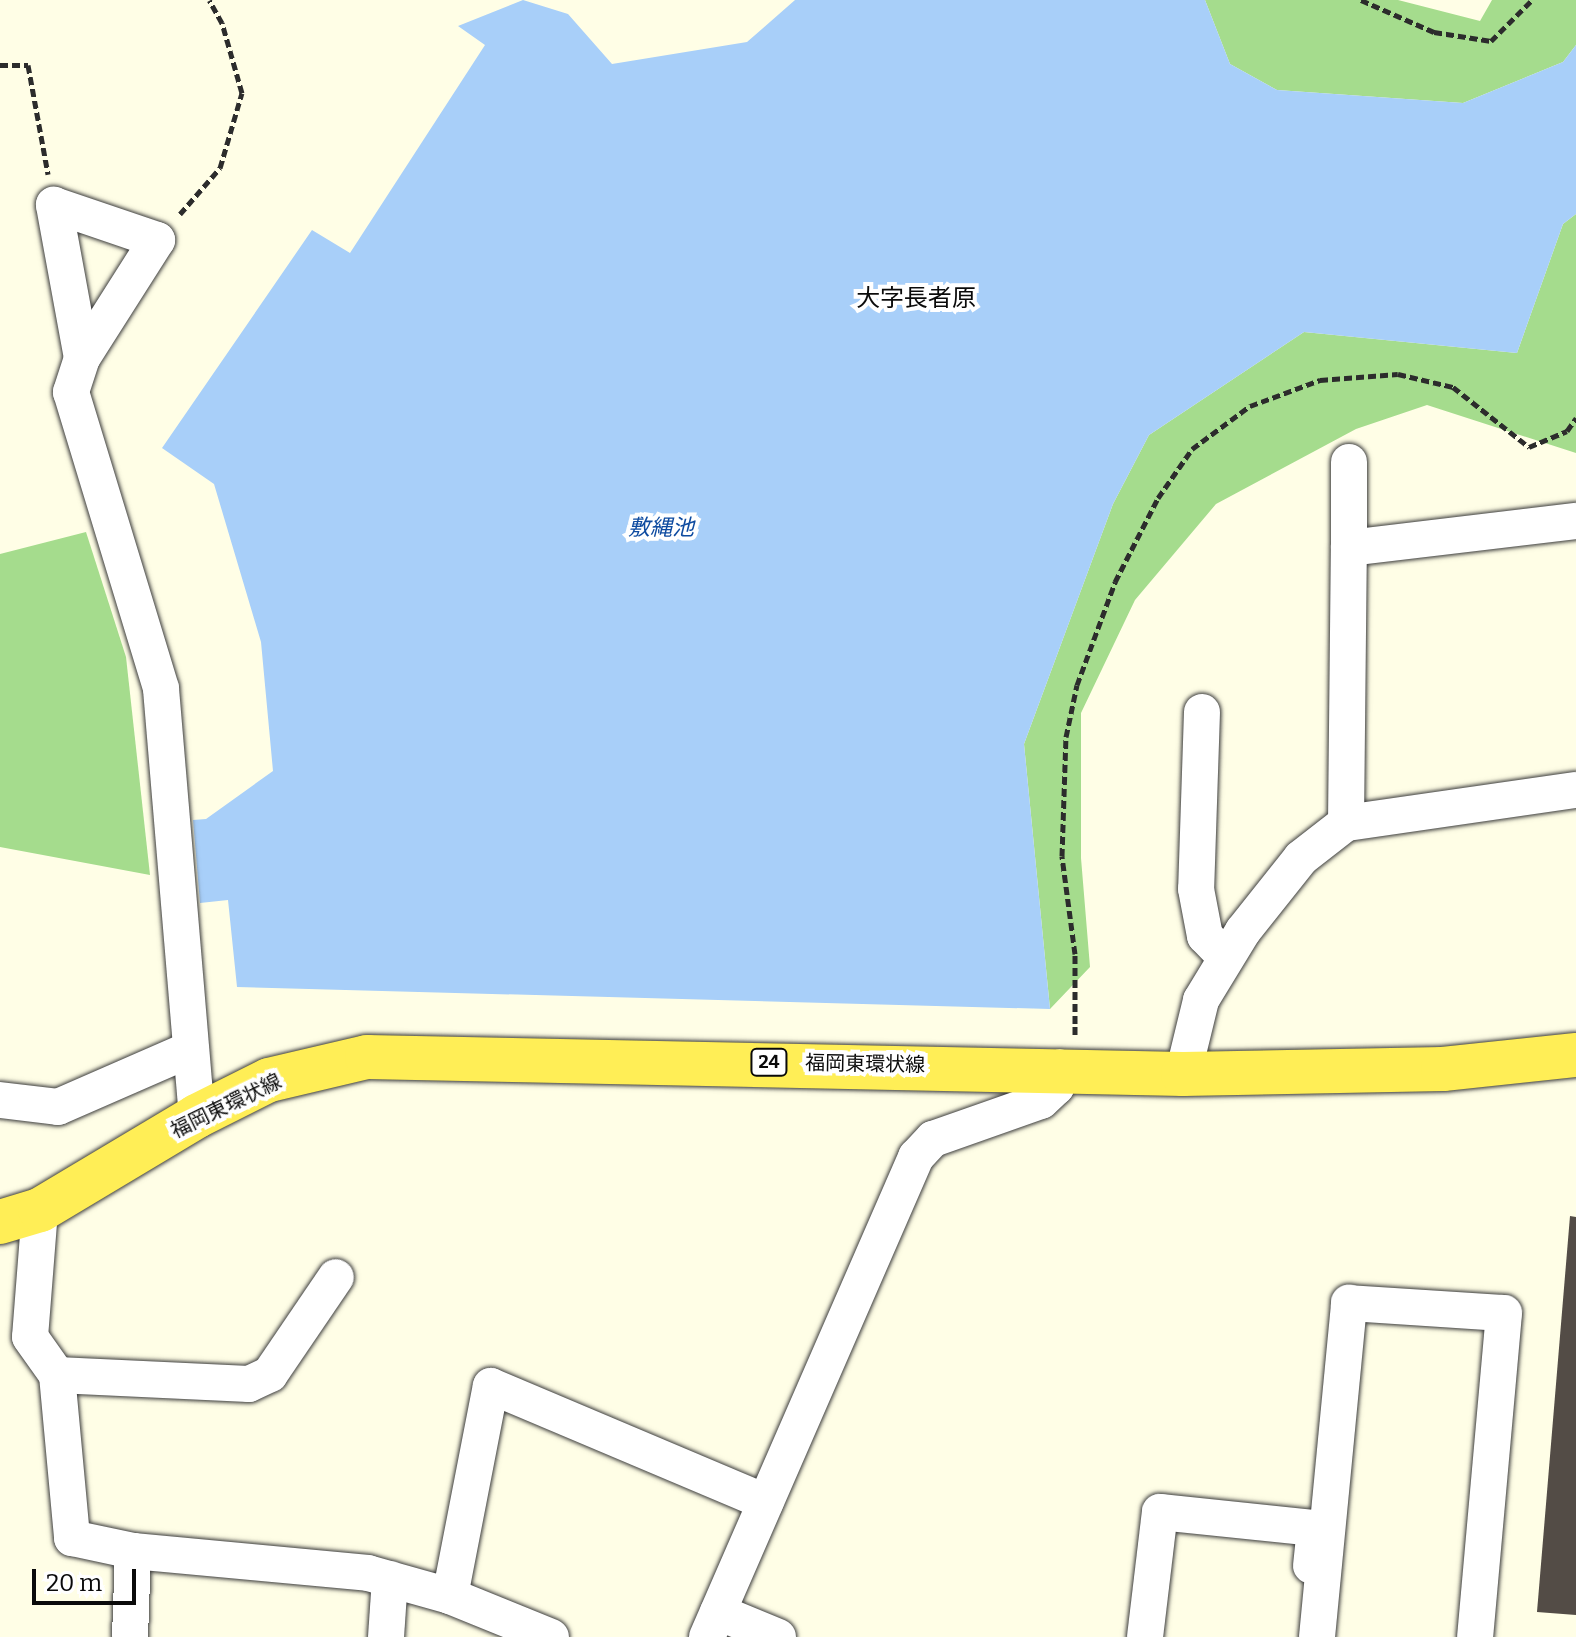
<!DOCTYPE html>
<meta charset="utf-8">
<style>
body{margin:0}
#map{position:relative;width:1576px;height:1637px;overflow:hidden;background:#fffee6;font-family:Bitter,"Noto Sans JP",serif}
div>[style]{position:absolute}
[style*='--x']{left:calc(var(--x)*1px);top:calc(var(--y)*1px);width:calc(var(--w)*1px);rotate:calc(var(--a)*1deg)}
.forest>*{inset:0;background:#a5dc8d}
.water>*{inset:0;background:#a8cff9}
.building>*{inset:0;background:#534c46}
.path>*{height:5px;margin-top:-2.5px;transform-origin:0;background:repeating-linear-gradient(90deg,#2c2c2c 0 8px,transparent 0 12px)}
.roads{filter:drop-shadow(0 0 2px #3d3d3d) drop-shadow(0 0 2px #3d3d3d)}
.minor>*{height:36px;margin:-18px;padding:0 18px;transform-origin:18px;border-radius:18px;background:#fff}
.major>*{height:44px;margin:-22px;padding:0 22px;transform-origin:22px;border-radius:22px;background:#ffee56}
span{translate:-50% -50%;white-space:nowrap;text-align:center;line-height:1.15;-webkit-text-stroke:8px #fff;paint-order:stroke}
.shield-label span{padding:2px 6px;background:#fff;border:2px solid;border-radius:6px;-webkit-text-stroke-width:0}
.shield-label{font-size:18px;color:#0a0a0a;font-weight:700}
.street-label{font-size:20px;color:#0a0a0a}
.water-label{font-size:22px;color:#0e4ba0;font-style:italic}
.quarter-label{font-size:24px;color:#0a0a0a}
.scale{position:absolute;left:32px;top:1569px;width:104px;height:36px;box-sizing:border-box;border:4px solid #0a0a0a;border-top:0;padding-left:10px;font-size:24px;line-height:28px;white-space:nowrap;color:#0a0a0a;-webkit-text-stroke:6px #fff;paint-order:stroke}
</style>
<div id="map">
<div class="forest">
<div style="clip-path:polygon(1205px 0,1398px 0,1480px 21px,1492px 0,1576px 0,1576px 45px,1563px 62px,1463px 103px,1277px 90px,1230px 64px)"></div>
<div style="clip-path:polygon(1576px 214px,1576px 453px,1427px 405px,1356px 429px,1216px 504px,1135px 600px,1081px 713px,1081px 858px,1090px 967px,1050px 1009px,1024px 744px,1113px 504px,1149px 435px,1304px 332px,1517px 353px,1563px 224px)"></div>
<div style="clip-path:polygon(86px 532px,126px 657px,150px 875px,0 847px,0 554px)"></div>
</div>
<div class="water">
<div style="clip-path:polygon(523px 0,568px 14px,612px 64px,747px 42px,795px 0,1205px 0,1230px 64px,1277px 90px,1463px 103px,1563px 62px,1576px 45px,1576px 214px,1563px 224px,1517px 353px,1304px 332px,1149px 435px,1113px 504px,1024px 744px,1050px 1009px,237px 987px,228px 900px,200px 903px,193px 820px,206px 819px,273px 771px,261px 642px,214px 484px,162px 448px,312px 230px,350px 253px,485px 45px,458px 26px)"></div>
</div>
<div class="building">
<div style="clip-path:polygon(1570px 1216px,1576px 1217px,1576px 1615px,1537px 1612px)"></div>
</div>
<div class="path">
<div style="--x:1361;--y:0;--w:80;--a:23.7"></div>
<div style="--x:1434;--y:32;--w:58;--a:9"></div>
<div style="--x:1491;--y:41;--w:58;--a:-45"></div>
<div style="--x:0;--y:65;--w:28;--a:0"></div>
<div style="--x:28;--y:65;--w:111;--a:79.6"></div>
<div style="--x:180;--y:214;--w:61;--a:-49"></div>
<div style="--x:220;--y:168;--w:78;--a:-73.7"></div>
<div style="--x:242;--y:93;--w:73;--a:-105.9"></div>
<div style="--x:222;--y:23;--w:26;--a:-119"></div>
<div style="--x:1075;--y:1035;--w:81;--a:-90"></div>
<div style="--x:1075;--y:954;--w:99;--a:-97.6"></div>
<div style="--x:1062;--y:856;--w:119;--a:-88.1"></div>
<div style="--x:1066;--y:737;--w:53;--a:-78.1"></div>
<div style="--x:1077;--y:685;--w:110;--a:-69.7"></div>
<div style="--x:1115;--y:582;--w:94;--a:-62.9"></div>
<div style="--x:1158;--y:498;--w:60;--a:-55.2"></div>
<div style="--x:1192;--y:449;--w:72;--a:-36.6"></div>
<div style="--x:1250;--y:406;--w:75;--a:-20.4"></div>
<div style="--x:1320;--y:380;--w:78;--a:-4.4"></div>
<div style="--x:1398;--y:374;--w:57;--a:13.3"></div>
<div style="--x:1453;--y:387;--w:97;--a:38.3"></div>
<div style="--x:1529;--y:447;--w:41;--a:-22.8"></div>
<div style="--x:1567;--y:431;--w:16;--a:-55"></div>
</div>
<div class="roads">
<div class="minor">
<div style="--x:82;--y:358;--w:156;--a:-100.4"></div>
<div style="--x:54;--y:205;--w:109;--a:18.8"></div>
<div style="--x:157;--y:240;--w:140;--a:122.4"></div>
<div style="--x:82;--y:358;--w:36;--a:108"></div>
<div style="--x:71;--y:392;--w:310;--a:73.1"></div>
<div style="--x:161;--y:689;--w:429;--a:85.2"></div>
<div style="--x:1349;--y:462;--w:86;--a:90"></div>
<div style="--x:1202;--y:712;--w:177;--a:91.9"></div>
<div style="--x:1196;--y:889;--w:48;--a:79.2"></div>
<div style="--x:1205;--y:936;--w:30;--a:46"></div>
<div style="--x:1346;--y:823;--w:275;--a:-89.4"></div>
<div style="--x:1349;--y:548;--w:229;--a:-6.8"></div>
<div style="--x:1183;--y:1074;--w:76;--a:-76.3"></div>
<div style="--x:1201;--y:1000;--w:81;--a:-58.7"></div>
<div style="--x:1243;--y:931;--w:93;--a:-51.5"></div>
<div style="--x:1301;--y:858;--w:57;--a:-37.9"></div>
<div style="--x:1346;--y:823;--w:232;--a:-8.2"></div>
<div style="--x:0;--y:1100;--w:58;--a:6.9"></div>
<div style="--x:58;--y:1107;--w:145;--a:-23.6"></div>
<div style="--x:40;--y:1210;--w:127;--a:94.5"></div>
<div style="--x:30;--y:1337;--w:47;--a:54.6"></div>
<div style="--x:57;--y:1375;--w:164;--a:84.7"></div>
<div style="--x:72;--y:1538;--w:62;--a:12"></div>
<div style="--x:133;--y:1551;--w:236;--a:5.3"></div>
<div style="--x:368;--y:1573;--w:85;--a:15.7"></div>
<div style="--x:450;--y:1596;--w:109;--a:22.1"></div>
<div style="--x:57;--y:1375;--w:192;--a:2.7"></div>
<div style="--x:249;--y:1384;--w:23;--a:-25"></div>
<div style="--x:270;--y:1374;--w:117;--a:-55.8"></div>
<div style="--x:450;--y:1596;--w:214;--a:-79"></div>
<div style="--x:491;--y:1386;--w:298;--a:22.9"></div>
<div style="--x:718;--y:1612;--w:65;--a:22.6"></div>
<div style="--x:130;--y:1637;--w:86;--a:-88"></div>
<div style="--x:386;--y:1637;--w:58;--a:-86.1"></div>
<div style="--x:707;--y:1637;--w:524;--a:-66.47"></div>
<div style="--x:916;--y:1157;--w:25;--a:-47"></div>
<div style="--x:933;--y:1139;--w:114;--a:-19.4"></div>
<div style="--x:1041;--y:1101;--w:21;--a:-43"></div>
<div style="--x:1056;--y:1087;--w:20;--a:-79"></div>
<div style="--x:1145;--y:1637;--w:126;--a:-83.2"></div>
<div style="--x:1160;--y:1512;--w:156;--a:5.9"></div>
<div style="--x:1315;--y:1528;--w:38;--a:96"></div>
<div style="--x:1317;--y:1637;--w:336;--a:-84.5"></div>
<div style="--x:1349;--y:1303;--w:155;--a:3.7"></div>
<div style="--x:1504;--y:1313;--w:325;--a:95.1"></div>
</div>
<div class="major">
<div style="--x:0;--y:1222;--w:42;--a:-16.7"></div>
<div style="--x:40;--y:1210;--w:183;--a:-30.9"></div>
<div style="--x:197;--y:1116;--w:80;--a:-26.6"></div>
<div style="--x:269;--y:1080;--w:101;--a:-13.2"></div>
<div style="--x:367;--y:1057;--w:816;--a:1.19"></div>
<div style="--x:1183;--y:1074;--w:260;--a:-1.1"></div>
<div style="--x:1443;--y:1069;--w:134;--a:-6"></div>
</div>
</div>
<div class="shield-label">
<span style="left:769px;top:1062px">24</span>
</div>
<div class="street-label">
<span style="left:865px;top:1064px;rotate:1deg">福岡東環状線</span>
<span style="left:226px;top:1106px;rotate:-26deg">福岡東環状線</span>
</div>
<div class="water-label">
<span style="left:661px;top:528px">敷縄池</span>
</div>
<div class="quarter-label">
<span style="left:916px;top:299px">大字長者原</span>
</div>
<div class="scale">20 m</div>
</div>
